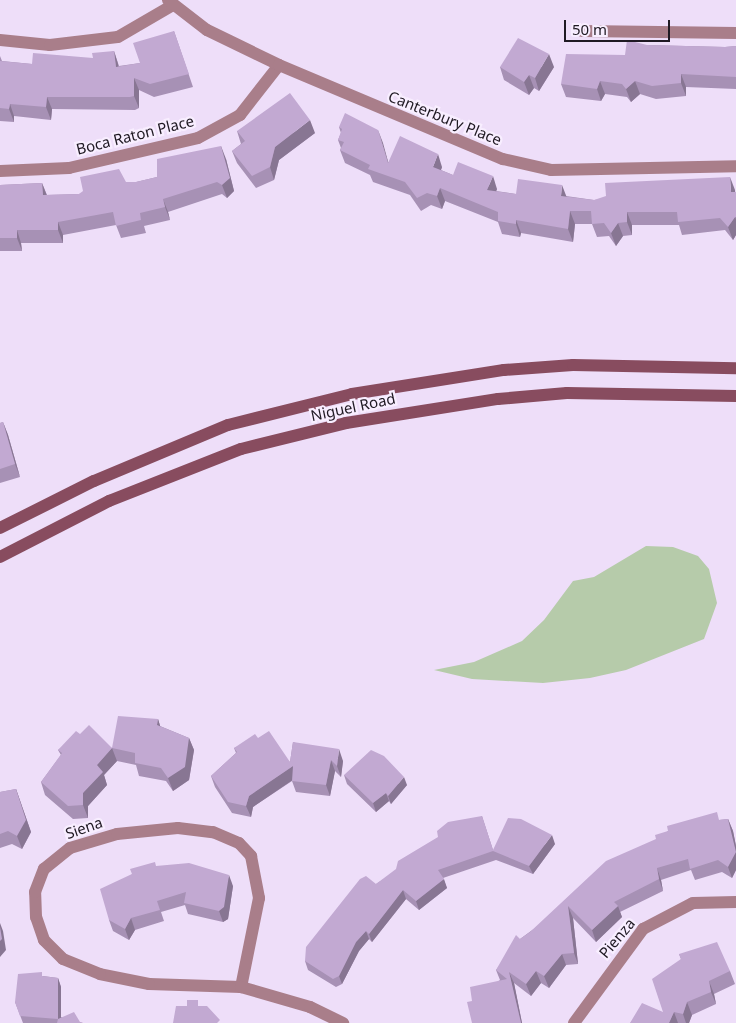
<!DOCTYPE html>
<style>
body{margin:0}
#map{position:relative;width:736px;height:1023px;overflow:hidden;background:#eedef9;font-family:"Noto Sans",sans-serif}
div>[style]{position:absolute}
[style*='--x']{left:calc(var(--x)*1px);top:calc(var(--y)*1px);width:calc(var(--w)*1px);rotate:calc(var(--a)*1deg)}
.green>*{inset:0;background:#b6cbaa}
.minor>*{height:12px;margin:-6px;padding:0 6px;transform-origin:6px;border-radius:6px;background:#a97e8a}
.tertiary>*{height:12px;margin:-6px;padding:0 6px;transform-origin:6px;border-radius:6px;background:#a97e8a}
.secondary>*{height:12px;margin:-6px;padding:0 6px;transform-origin:6px;border-radius:6px;background:#884c5f}
.wall>*{inset:0;background:#a791b5}
.shaded-wall>*{inset:0;background:#887693}
.building>*{inset:0;background:#c2a9d2}
span{translate:-50% -50%;white-space:nowrap;text-align:center;line-height:1.15;-webkit-text-stroke:4.5px #f8eeff;paint-order:stroke}
.street-label{font-size:15px;color:#1f1923}
.scale{position:absolute;left:564px;top:20px;width:106px;height:22px;box-sizing:border-box;border:2px solid #1f1923;border-top:0;padding-left:6px;font-size:15px;line-height:18px;white-space:nowrap;color:#1f1923;-webkit-text-stroke:4px #f8eeff;paint-order:stroke}
</style>
<div id="map">
<div class="green">
<div style="clip-path:polygon(646px 546px,673px 547px,698px 556px,709px 569px,717px 603px,704px 639px,626px 670px,590px 678px,543px 683px,472px 679px,434px 670px,474px 662px,522px 641px,544px 620px,573px 581px,594px 577px)"></div>
</div>
<div class="minor">
<div style="--x:582;--y:31;--w:154;--a:0.7"></div>
<div style="--x:0;--y:40;--w:50;--a:5.7"></div>
<div style="--x:50;--y:45;--w:68;--a:-6.7"></div>
<div style="--x:118;--y:37;--w:64;--a:-30.2"></div>
<div style="--x:0;--y:171;--w:69;--a:-2.5"></div>
<div style="--x:69;--y:168;--w:132;--a:-13.1"></div>
<div style="--x:198;--y:138;--w:48;--a:-28.7"></div>
<div style="--x:240;--y:115;--w:63;--a:-52"></div>
<div style="--x:178;--y:828;--w:35;--a:7"></div>
<div style="--x:213;--y:832;--w:28;--a:23"></div>
<div style="--x:239;--y:843;--w:18;--a:47"></div>
<div style="--x:251;--y:856;--w:43;--a:79.2"></div>
<div style="--x:259;--y:898;--w:91;--a:101.4"></div>
<div style="--x:241;--y:987;--w:92;--a:-178.1"></div>
<div style="--x:149;--y:984;--w:50;--a:-168.5"></div>
<div style="--x:100;--y:974;--w:40;--a:-158"></div>
<div style="--x:63;--y:959;--w:27;--a:-135"></div>
<div style="--x:44;--y:940;--w:24;--a:-109"></div>
<div style="--x:36;--y:917;--w:25;--a:-92"></div>
<div style="--x:35;--y:892;--w:25;--a:-69"></div>
<div style="--x:44;--y:869;--w:33;--a:-39"></div>
<div style="--x:70;--y:848;--w:49;--a:-16.6"></div>
<div style="--x:117;--y:834;--w:61;--a:-5.6"></div>
<div style="--x:241;--y:987;--w:72;--a:16.2"></div>
<div style="--x:310;--y:1007;--w:37;--a:26"></div>
<div style="--x:574;--y:1023;--w:117;--a:-53.7"></div>
<div style="--x:643;--y:929;--w:56;--a:-27.5"></div>
<div style="--x:693;--y:903;--w:43;--a:-1.3"></div>
</div>
<div class="tertiary">
<div style="--x:168;--y:0;--w:49;--a:37.6"></div>
<div style="--x:207;--y:30;--w:80;--a:25.9"></div>
<div style="--x:279;--y:65;--w:243;--a:22.8"></div>
<div style="--x:503;--y:159;--w:49;--a:12.9"></div>
<div style="--x:551;--y:170;--w:185;--a:-1.2"></div>
</div>
<div class="secondary">
<div style="--x:0;--y:528;--w:105;--a:-26.6"></div>
<div style="--x:94;--y:481;--w:145;--a:-22.7"></div>
<div style="--x:228;--y:425;--w:128;--a:-14"></div>
<div style="--x:352;--y:394;--w:154;--a:-9"></div>
<div style="--x:504;--y:370;--w:69;--a:-4.1"></div>
<div style="--x:573;--y:365;--w:163;--a:1.1"></div>
<div style="--x:0;--y:557;--w:123;--a:-27.2"></div>
<div style="--x:109;--y:501;--w:142;--a:-21.5"></div>
<div style="--x:241;--y:449;--w:108;--a:-13.9"></div>
<div style="--x:346;--y:423;--w:154;--a:-9"></div>
<div style="--x:498;--y:399;--w:69;--a:-5"></div>
<div style="--x:567;--y:393;--w:169;--a:1"></div>
</div>
<div class="wall">
<div style="clip-path:polygon(174px 31px,193px 87px,154px 97px,139px 90px,139px 108px,135px 110px,52px 109px,51px 120px,14px 116px,14px 122px,0 121px,0 56px,2px 61px,32px 64px,93px 58px,114px 51px,119px 66px,140px 63px)"></div>
<div style="clip-path:polygon(647px 45px,725px 47px,736px 46px,736px 89px,686px 87px,686px 96px,656px 99px,640px 94px,631px 102px,627px 97px,605px 94px,601px 101px,566px 97px,561px 84px)"></div>
<div style="clip-path:polygon(500px 67px,554px 67px,539px 91px,534px 88px,529px 95px,504px 80px)"></div>
<div style="clip-path:polygon(339px 127px,378px 130px,388px 162px,442px 167px,441px 170px,453px 175px,497px 189px,496px 191px,516px 194px,566px 196px,594px 200px,735px 190px,735px 192px,736px 192px,736px 235px,733px 240px,725px 230px,682px 235px,679px 225px,632px 225px,632px 235px,623px 236px,616px 246px,609px 236px,597px 237px,592px 224px,575px 224px,573px 242px,521px 233px,520px 237px,502px 234px,498px 222px,445px 201px,442px 209px,431px 205px,421px 211px,410px 195px,373px 182px,370px 175px,345px 163px,340px 150px,341px 148px,338px 140px,341px 133px)"></div>
<div style="clip-path:polygon(237px 131px,315px 133px,279px 160px,274px 180px,256px 188px,237px 163px,232px 151px,241px 144px)"></div>
<div style="clip-path:polygon(226px 159px,234px 191px,227px 198px,222px 194px,168px 212px,170px 220px,144px 226px,146px 233px,121px 238px,116px 225px,63px 235px,63px 243px,21px 243px,22px 251px,0 251px,0 185px,42px 183px,47px 195px,79px 194px,126px 182px,136px 182px,157px 177px)"></div>
<div style="clip-path:polygon(3px 422px,8px 435px,20px 477px,0 483px,0 423px)"></div>
<div style="clip-path:polygon(158px 719px,160px 726px,189px 738px,194px 750px,189px 780px,173px 791px,166px 781px,139px 776px,136px 765px,117px 761px,104px 775px,107px 785px,88px 806px,88px 818px,73px 819px,45px 795px,41px 782px,61px 755px,58px 750px,80px 734px,112px 748px)"></div>
<div style="clip-path:polygon(258px 738px,290px 762px,293px 742px,343px 761px,341px 777px,335px 771px,330px 796px,296px 792px,292px 781px,253px 807px,251px 817px,232px 813px,215px 787px,211px 776px,236px 753px,234px 748px)"></div>
<div style="clip-path:polygon(344px 775px,407px 785px,391px 804px,389px 801px,376px 812px,347px 784px)"></div>
<div style="clip-path:polygon(16px 789px,31px 832px,22px 849px,12px 844px,0 848px,0 792px)"></div>
<div style="clip-path:polygon(482px 816px,493px 850px,555px 844px,533px 874px,496px 860px,443px 878px,447px 888px,419px 910px,406px 899px,372px 942px,369px 939px,359px 951px,342px 984px,336px 987px,308px 970px,305px 961px,376px 884px)"></div>
<div style="clip-path:polygon(728px 819px,733px 831px,736px 846px,736px 870px,732px 878px,722px 872px,695px 880px,691px 870px,661px 880px,663px 891px,620px 912px,622px 917px,596px 942px,573px 918px,578px 964px,566px 965px,549px 988px,541px 983px,531px 996px,514px 983px,522px 1023px,472px 1023px,472px 1001px,500px 980px,496px 970px,520px 939px,668px 831px,719px 820px)"></div>
<div style="clip-path:polygon(156px 866px,233px 886px,228px 919px,223px 922px,188px 914px,185px 905px,161px 912px,164px 921px,135px 930px,129px 940px,113px 931px,109px 920px,132px 874px)"></div>
<div style="clip-path:polygon(679px 954px,730px 971px,735px 984px,714px 994px,716px 1004px,692px 1015px,689px 1023px,630px 1023px,663px 1012px,681px 959px)"></div>
<div style="clip-path:polygon(43px 976px,58px 978px,61px 987px,61px 1017px,83px 1023px,23px 1023px,15px 1002px)"></div>
</div>
<div class="shaded-wall">
<div style="clip-path:polygon(114px 51px,118px 64px,120px 79px,116px 67px)"></div>
<div style="clip-path:polygon(549px 54px,554px 67px,539px 91px,535px 78px)"></div>
<div style="clip-path:polygon(681px 74px,686px 87px,686px 96px,681px 83px)"></div>
<div style="clip-path:polygon(529px 75px,534px 88px,529px 95px,524px 82px)"></div>
<div style="clip-path:polygon(134px 78px,139px 90px,139px 108px,134px 96px)"></div>
<div style="clip-path:polygon(600px 81px,605px 94px,601px 101px,597px 89px)"></div>
<div style="clip-path:polygon(635px 81px,640px 94px,631px 102px,626px 89px)"></div>
<div style="clip-path:polygon(47px 97px,52px 109px,51px 120px,46px 107px)"></div>
<div style="clip-path:polygon(10px 104px,14px 116px,14px 122px,9px 109px)"></div>
<div style="clip-path:polygon(310px 120px,315px 133px,279px 160px,274px 180px,270px 167px,275px 147px)"></div>
<div style="clip-path:polygon(378px 130px,383px 143px,392px 176px,388px 163px)"></div>
<div style="clip-path:polygon(221px 146px,226px 159px,234px 191px,227px 198px,222px 185px)"></div>
<div style="clip-path:polygon(438px 154px,442px 167px,437px 180px,433px 167px)"></div>
<div style="clip-path:polygon(493px 176px,497px 189px,492px 203px,487px 190px)"></div>
<div style="clip-path:polygon(730px 177px,735px 190px,736px 205px,731px 192px)"></div>
<div style="clip-path:polygon(42px 183px,47px 196px,43px 195px)"></div>
<div style="clip-path:polygon(562px 185px,567px 198px,561px 196px)"></div>
<div style="clip-path:polygon(440px 188px,445px 201px,442px 209px,437px 196px)"></div>
<div style="clip-path:polygon(163px 199px,168px 212px,170px 220px,165px 207px)"></div>
<div style="clip-path:polygon(570px 211px,575px 224px,573px 242px,568px 229px)"></div>
<div style="clip-path:polygon(627px 212px,632px 225px,632px 235px,627px 222px)"></div>
<div style="clip-path:polygon(735px 217px,736px 219px,736px 235px,733px 240px,728px 227px)"></div>
<div style="clip-path:polygon(516px 220px,521px 233px,520px 237px,516px 224px)"></div>
<div style="clip-path:polygon(58px 222px,63px 235px,63px 243px,58px 230px)"></div>
<div style="clip-path:polygon(618px 223px,623px 236px,616px 246px,611px 233px)"></div>
<div style="clip-path:polygon(17px 230px,21px 243px,22px 251px,17px 238px)"></div>
<div style="clip-path:polygon(3px 422px,8px 435px,20px 477px,15px 464px)"></div>
<div style="clip-path:polygon(158px 719px,162px 732px,157px 725px)"></div>
<div style="clip-path:polygon(189px 738px,194px 750px,189px 780px,173px 791px,168px 778px)"></div>
<div style="clip-path:polygon(112px 748px,117px 761px,104px 775px,107px 785px,88px 806px,88px 818px,83px 805px,83px 793px,97px 765px)"></div>
<div style="clip-path:polygon(339px 749px,343px 761px,341px 777px,337px 766px)"></div>
<div style="clip-path:polygon(331px 760px,335px 771px,330px 796px,326px 785px)"></div>
<div style="clip-path:polygon(293px 766px,297px 777px,253px 807px,251px 817px,246px 806px,249px 796px)"></div>
<div style="clip-path:polygon(404px 777px,407px 785px,391px 804px,388px 796px)"></div>
<div style="clip-path:polygon(16px 789px,31px 832px,22px 849px,17px 836px)"></div>
<div style="clip-path:polygon(386px 793px,389px 801px,376px 812px,373px 803px)"></div>
<div style="clip-path:polygon(728px 819px,733px 831px,736px 846px,736px 870px,732px 878px,728px 867px)"></div>
<div style="clip-path:polygon(552px 835px,555px 844px,533px 874px,529px 866px)"></div>
<div style="clip-path:polygon(657px 868px,661px 880px,663px 891px,659px 879px)"></div>
<div style="clip-path:polygon(229px 875px,233px 886px,228px 919px,223px 922px,219px 911px)"></div>
<div style="clip-path:polygon(444px 879px,447px 888px,419px 910px,416px 901px)"></div>
<div style="clip-path:polygon(403px 890px,406px 899px,372px 942px,369px 934px)"></div>
<div style="clip-path:polygon(568px 906px,573px 918px,578px 964px,574px 953px)"></div>
<div style="clip-path:polygon(618px 906px,622px 917px,596px 942px,592px 930px)"></div>
<div style="clip-path:polygon(131px 918px,135px 930px,129px 940px,125px 929px)"></div>
<div style="clip-path:polygon(0 923px,3px 931px,6px 950px,0 957px)"></div>
<div style="clip-path:polygon(366px 931px,369px 939px,359px 951px,342px 984px,339px 976px,356px 942px)"></div>
<div style="clip-path:polygon(562px 954px,566px 965px,549px 988px,544px 976px)"></div>
<div style="clip-path:polygon(536px 971px,541px 983px,531px 996px,526px 984px)"></div>
<div style="clip-path:polygon(509px 972px,514px 983px,522px 1023px,521px 1023px)"></div>
<div style="clip-path:polygon(58px 978px,61px 987px,61px 1023px,58px 1019px)"></div>
<div style="clip-path:polygon(709px 981px,714px 994px,716px 1004px,711px 992px)"></div>
<div style="clip-path:polygon(687px 1002px,692px 1015px,689px 1023px,686px 1023px,683px 1014px)"></div>
<div style="clip-path:polygon(674px 1012px,678px 1023px,669px 1023px)"></div>
</div>
<div class="building">
<div style="clip-path:polygon(174px 31px,189px 74px,150px 84px,134px 78px,134px 96px,130px 97px,47px 97px,46px 107px,10px 104px,9px 109px,0 108px,0 61px,32px 64px,33px 53px,93px 58px,92px 53px,114px 51px,116px 67px,140px 63px,133px 43px)"></div>
<div style="clip-path:polygon(518px 38px,549px 54px,535px 78px,529px 75px,524px 82px,500px 67px)"></div>
<div style="clip-path:polygon(627px 40px,647px 45px,725px 47px,736px 46px,736px 77px,681px 74px,681px 83px,652px 86px,635px 81px,626px 89px,622px 84px,600px 81px,597px 89px,561px 84px,566px 54px,625px 55px)"></div>
<div style="clip-path:polygon(290px 93px,310px 120px,275px 147px,270px 167px,252px 176px,232px 151px,245px 141px,237px 131px)"></div>
<div style="clip-path:polygon(345px 113px,378px 130px,388px 163px,400px 136px,438px 154px,433px 167px,453px 175px,458px 162px,493px 176px,487px 190px,516px 194px,518px 179px,562px 185px,561px 196px,594px 200px,606px 196px,605px 183px,730px 177px,731px 192px,736px 192px,736px 217px,735px 217px,728px 227px,720px 218px,678px 222px,677px 212px,627px 212px,627px 222px,618px 223px,611px 233px,604px 223px,592px 224px,591px 211px,570px 211px,568px 229px,516px 220px,516px 224px,498px 221px,498px 212px,440px 188px,437px 196px,427px 193px,417px 198px,405px 182px,368px 169px,370px 165px,340px 150px,344px 142px,338px 140px,342px 129px,339px 127px)"></div>
<div style="clip-path:polygon(221px 146px,230px 178px,222px 185px,217px 182px,163px 199px,165px 207px,140px 213px,141px 220px,116px 226px,113px 212px,58px 222px,58px 230px,17px 230px,17px 238px,0 238px,0 185px,42px 183px,43px 195px,79px 194px,83px 191px,80px 177px,119px 169px,126px 182px,136px 182px,157px 177px,157px 159px)"></div>
<div style="clip-path:polygon(3px 422px,15px 464px,0 469px,0 423px)"></div>
<div style="clip-path:polygon(118px 716px,158px 719px,157px 725px,189px 738px,185px 767px,168px 778px,161px 768px,135px 763px,135px 753px,112px 748px,97px 765px,103px 772px,83px 793px,83px 805px,68px 806px,41px 782px,62px 753px,58px 750px,76px 731px,80px 734px,89px 725px,112px 748px)"></div>
<div style="clip-path:polygon(269px 731px,290px 762px,293px 742px,339px 749px,337px 766px,331px 760px,326px 785px,292px 781px,293px 766px,249px 796px,246px 806px,228px 802px,211px 776px,237px 752px,234px 748px,255px 734px,258px 738px)"></div>
<div style="clip-path:polygon(371px 750px,384px 756px,404px 777px,388px 796px,386px 793px,373px 803px,344px 775px)"></div>
<div style="clip-path:polygon(16px 789px,26px 820px,17px 836px,8px 831px,0 834px,0 792px)"></div>
<div style="clip-path:polygon(717px 812px,719px 820px,728px 819px,736px 852px,728px 867px,718px 860px,690px 869px,688px 859px,657px 868px,659px 879px,614px 902px,618px 906px,592px 930px,568px 906px,574px 953px,562px 954px,544px 976px,536px 971px,526px 984px,509px 972px,521px 1023px,472px 1023px,467px 1002px,472px 1001px,470px 987px,507px 979px,496px 970px,516px 935px,520px 939px,530px 932px,606px 861px,656px 839px,655px 835px,668px 831px,667px 826px)"></div>
<div style="clip-path:polygon(482px 816px,493px 850px,508px 818px,521px 819px,552px 835px,529px 866px,493px 851px,438px 870px,444px 879px,416px 901px,403px 890px,369px 934px,366px 931px,356px 942px,339px 976px,333px 979px,305px 961px,306px 947px,360px 879px,366px 876px,376px 884px,396px 869px,398px 861px,438px 837px,437px 831px,448px 822px)"></div>
<div style="clip-path:polygon(155px 862px,156px 866px,189px 863px,229px 875px,224px 907px,219px 911px,184px 903px,186px 892px,157px 901px,160px 910px,131px 918px,125px 929px,109px 920px,100px 889px,132px 874px,130px 869px)"></div>
<div style="clip-path:polygon(0 927px,2px 939px,0 941px)"></div>
<div style="clip-path:polygon(717px 942px,730px 971px,709px 981px,711px 992px,687px 1002px,683px 1014px,674px 1012px,669px 1023px,630px 1023px,642px 1003px,663px 1012px,652px 979px,681px 959px,679px 954px)"></div>
<div style="clip-path:polygon(42px 972px,42px 976px,58px 978px,58px 1019px,20px 1016px,15px 1002px,18px 974px)"></div>
<div style="clip-path:polygon(187px 1000px,198px 1000px,198px 1006px,207px 1006px,220px 1020px,217px 1023px,173px 1023px,176px 1006px,187px 1006px)"></div>
<div style="clip-path:polygon(74px 1012px,80px 1022px,83px 1023px,57px 1023px,58px 1019px)"></div>
</div>
<div class="street-label">
<span style="left:445px;top:118px;rotate:22deg">Canterbury Place</span>
<span style="left:135px;top:135px;rotate:-14deg">Boca Raton Place</span>
<span style="left:353px;top:407px;rotate:-12deg">Niguel Road</span>
<span style="left:84px;top:828px;rotate:-19deg">Siena</span>
<span style="left:617px;top:938px;rotate:-50deg">Pienza</span>
</div>
<div class="scale">50 m</div>
</div>
